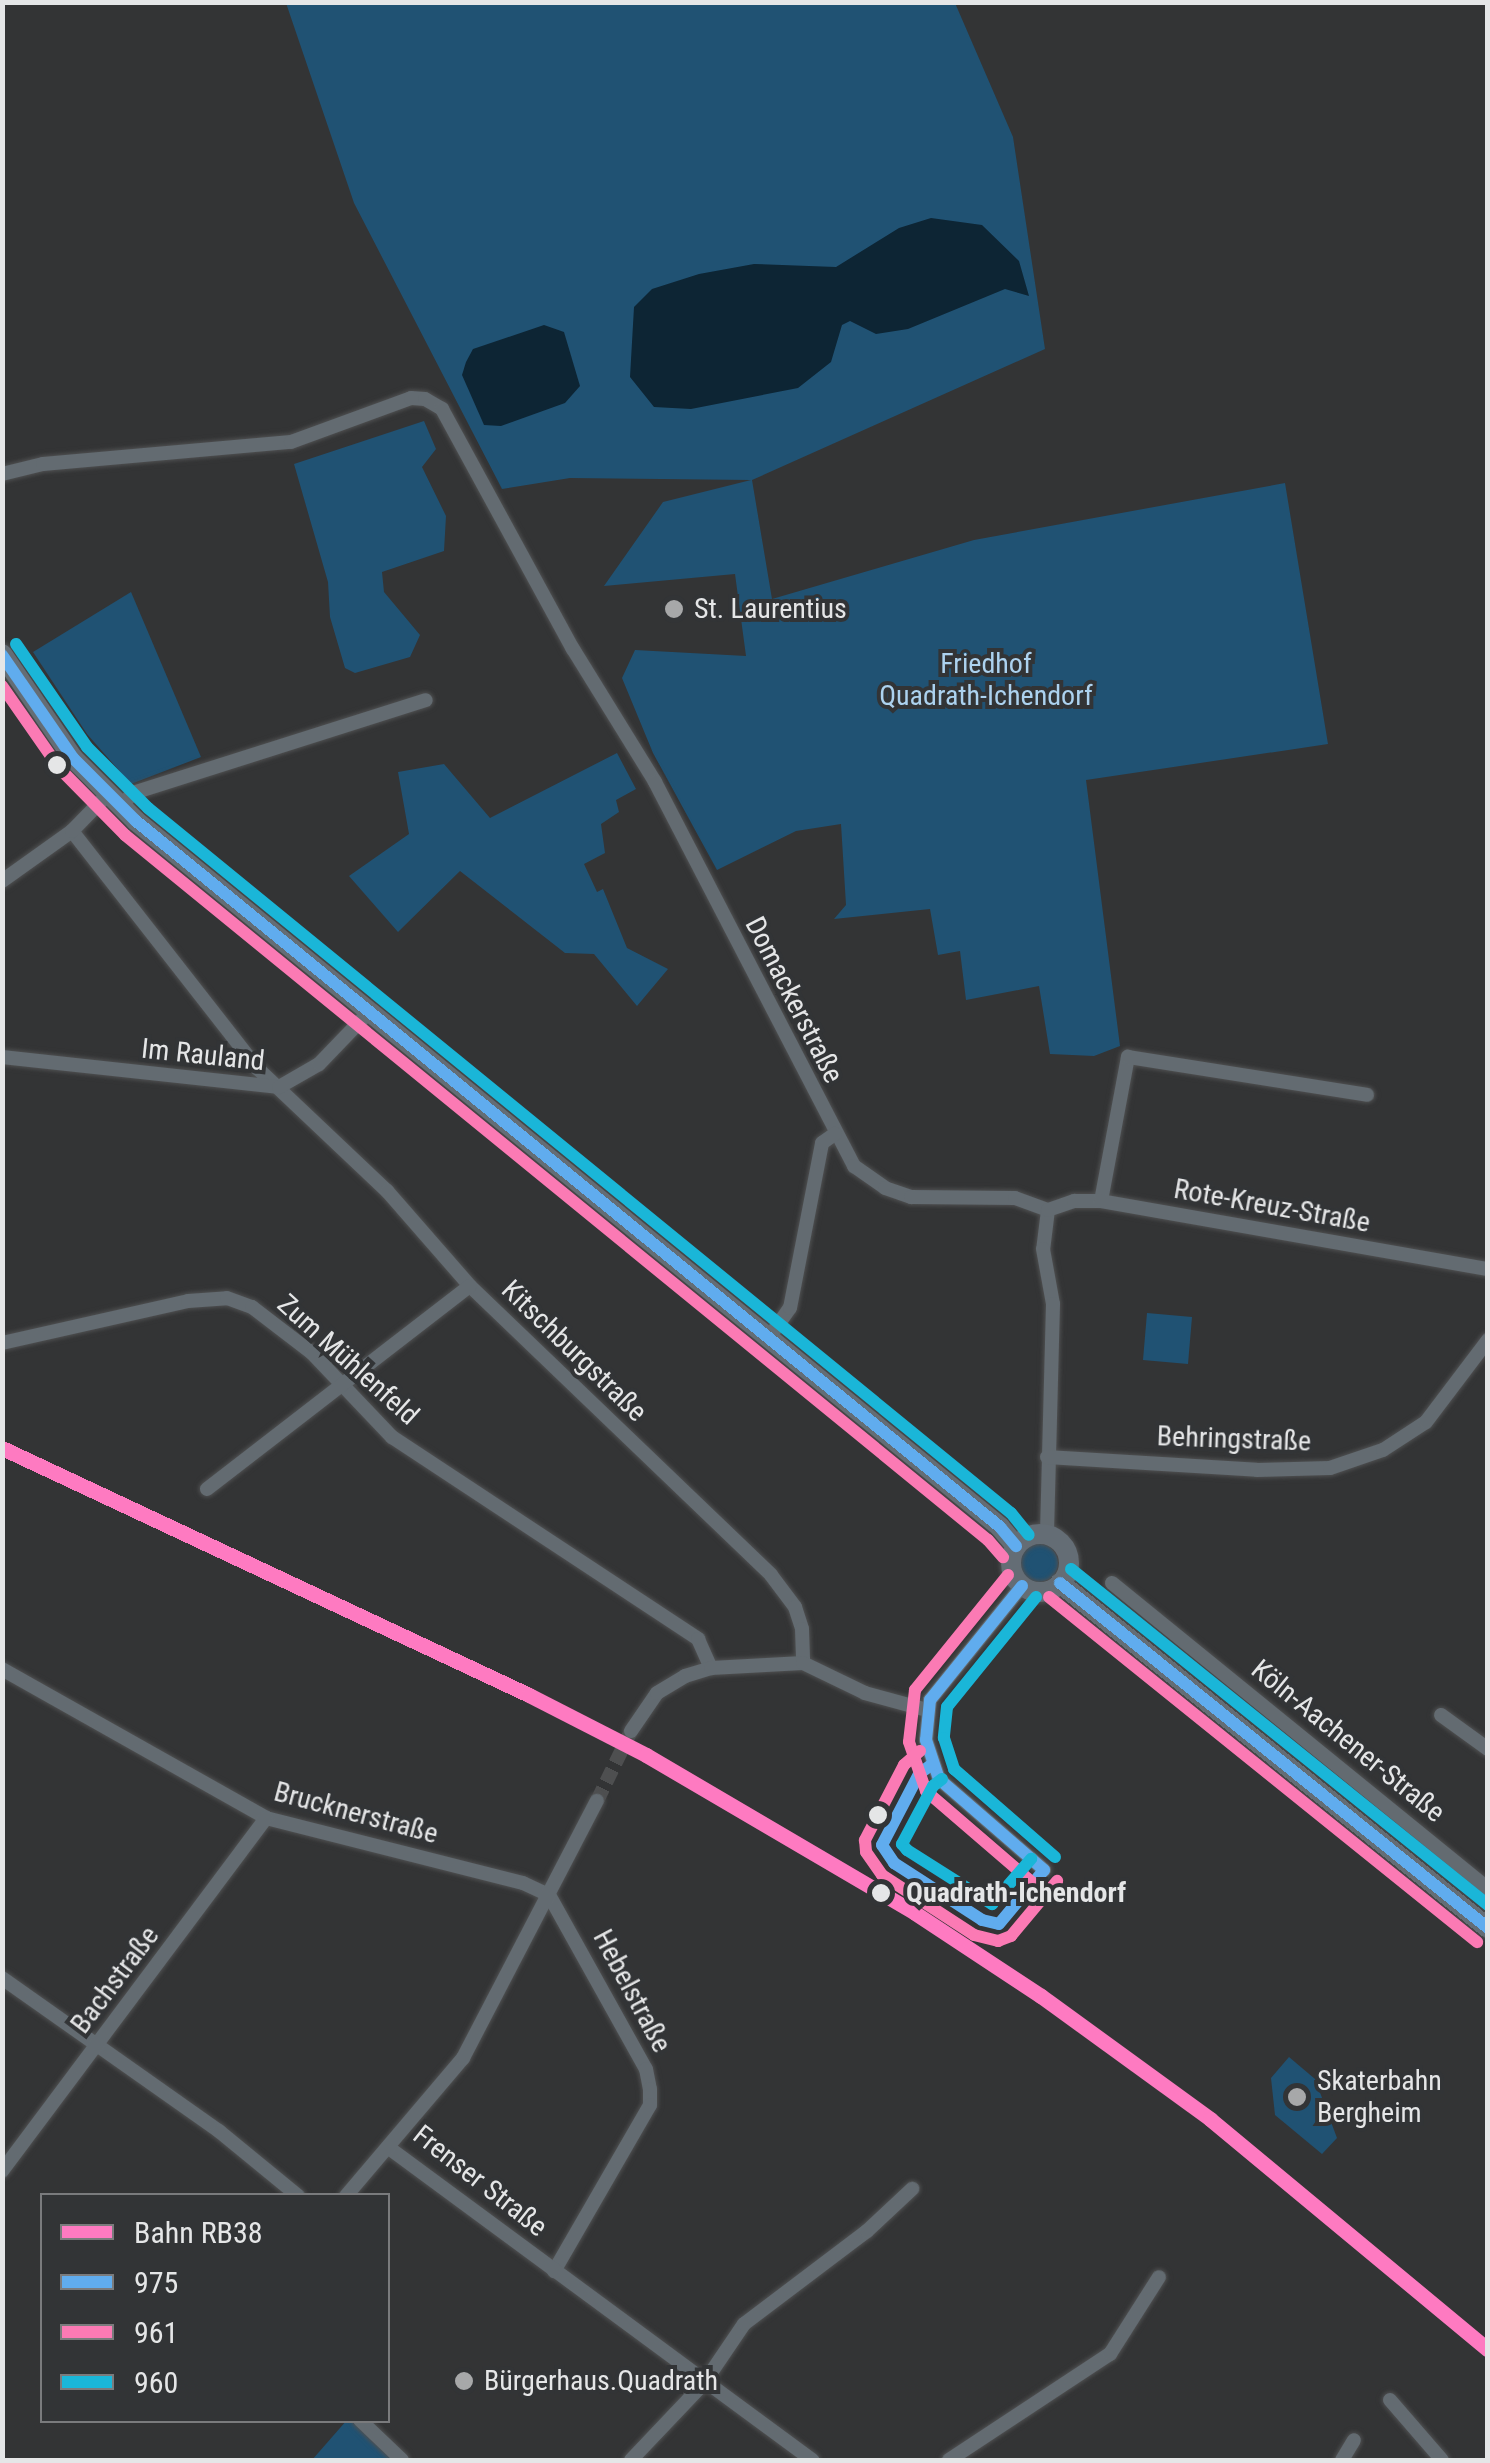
<!DOCTYPE html>
<meta charset="utf-8">
<style>
body{margin:0}
#map{position:relative;width:1490px;height:2463px;overflow:hidden;background:#333435;font-family:"Roboto Condensed",sans-serif}
div>[style]{position:absolute}
[style*='--x']{left:calc(var(--x)*1px);top:calc(var(--y)*1px);width:calc(var(--w)*1px);rotate:calc(var(--a)*1deg)}
.green>*{inset:0;background:#205273}
.round{border-radius:50%}
.water>*{inset:0;background:#0d2534}
.street-tunnel>*{height:14px;margin-top:-7px;transform-origin:0;background:repeating-linear-gradient(90deg,#4e4f50 0 14px,transparent 0 21px)}
.roads{filter:drop-shadow(0 0 2px #4f5051) drop-shadow(0 0 2px #4f5051)}
.street>*{height:14px;margin:-7px;padding:0 7px;transform-origin:7px;border-radius:7px;background:#636b71}
.secondary>*{height:20px;margin:-10px;padding:0 10px;transform-origin:10px;border-radius:10px;background:#646d75}
.secondary>.ring{margin:-10px;padding:0;box-sizing:content-box;background:none;border:20px solid #646d75;border-radius:50%}
.bus-1>*{height:12px;margin:-6px;padding:0 6px;transform-origin:6px;border-radius:6px;background:#60acee}
.bus-2>*{height:12px;margin:-6px;padding:0 6px;transform-origin:6px;border-radius:6px;background:#fb7ab4}
.bus-3>*{height:12px;margin:-6px;padding:0 6px;transform-origin:6px;border-radius:6px;background:#1ab6d8}
.rail-1>*{height:15px;margin:-7.5px;padding:0 7.5px;transform-origin:7.5px;border-radius:7.5px;background:#fe7ac1}
.dots>*{width:28px;height:28px;translate:-50% -50%;box-sizing:border-box;border:5px solid #323436;border-radius:50%}
span{translate:-50% -50%;white-space:nowrap;text-align:center;line-height:1.15;-webkit-text-stroke:8px #323436;paint-order:stroke}
.poi-label{font-size:28px;color:#e5e6e7}
.left{translate:0 -50%;text-align:left}
.park-label{font-size:28px;color:#acd2ef}
.street-label{font-size:28px;color:#e5e6e7}
.stop-label{font-size:28px;color:#e5e6e7;font-weight:700}
.frame{position:absolute;inset:0;border:5px solid #e5e6e7;pointer-events:none}
.legend{position:absolute;left:40px;top:2193px;width:350px;height:230px;box-sizing:border-box;background:#323436;border:2px solid #7a7b7d;margin:0;padding:12px 18px;list-style:none;font-size:30px;color:#e5e6e7}
.legend li{display:flex;align-items:center;gap:20px;height:50px}
.legend b{width:50px;border:2px solid #7a7b7d}
</style>
<div id="map">
<div class="green">
<div style="clip-path:polygon(286px 3px,955px 3px,1013px 137px,1045px 349px,752px 480px,772px 599px,974px 540px,1285px 483px,1328px 744px,1086px 780px,1120px 1046px,1094px 1056px,1050px 1054px,1039px 986px,966px 1000px,960px 951px,938px 955px,930px 909px,834px 919px,846px 905px,841px 824px,796px 831px,717px 870px,653px 753px,622px 678px,635px 650px,746px 656px,735px 574px,604px 586px,663px 502px,751px 480px,570px 478px,502px 489px,354px 203px)"></div>
<div style="clip-path:polygon(424px 421px,436px 449px,422px 467px,446px 516px,444px 551px,382px 572px,384px 592px,420px 635px,410px 657px,355px 673px,345px 668px,330px 617px,328px 582px,294px 464px)"></div>
<div style="clip-path:polygon(131px 592px,201px 757px,131px 784px,87px 734px,33px 652px)"></div>
<div style="clip-path:polygon(617px 753px,636px 789px,616px 800px,619px 812px,601px 824px,605px 853px,584px 864px,597px 892px,603px 889px,627px 948px,668px 969px,637px 1006px,594px 954px,565px 953px,460px 871px,398px 932px,349px 876px,409px 834px,398px 772px,444px 764px,490px 818px)"></div>
<div style="clip-path:polygon(1147px 1313px,1192px 1317px,1188px 1364px,1143px 1360px)"></div>
<div class="round" style="left:1020px;top:1544px;width:38px;height:38px"></div>
<div style="clip-path:polygon(1289px 2057px,1315px 2079px,1337px 2138px,1322px 2154px,1275px 2115px,1271px 2078px)"></div>
<div style="clip-path:polygon(347px 2420px,351px 2421px,393px 2460px,312px 2460px)"></div>
</div>
<div class="water">
<div style="clip-path:polygon(931px 218px,982px 225px,1019px 261px,1029px 296px,1005px 289px,908px 329px,876px 334px,850px 321px,842px 325px,831px 362px,798px 388px,691px 409px,654px 407px,630px 377px,634px 307px,652px 289px,699px 274px,754px 264px,836px 267px,899px 228px)"></div>
<div style="clip-path:polygon(544px 325px,564px 332px,580px 386px,565px 403px,501px 426px,484px 425px,462px 375px,466px 362px,473px 349px)"></div>
</div>
<div class="street-tunnel">
<div style="--x:597;--y:1801;--w:78;--a:-64.1"></div>
</div>
<div class="roads">
<div class="street">
<div style="--x:2;--y:474;--w:42;--a:-13.7"></div>
<div style="--x:43;--y:464;--w:249;--a:-5.1"></div>
<div style="--x:291;--y:442;--w:128;--a:-20.1"></div>
<div style="--x:411;--y:398;--w:14;--a:4"></div>
<div style="--x:425;--y:399;--w:20;--a:30"></div>
<div style="--x:442;--y:409;--w:273;--a:61.4"></div>
<div style="--x:573;--y:649;--w:156;--a:58.3"></div>
<div style="--x:655;--y:782;--w:433;--a:62.6"></div>
<div style="--x:854;--y:1166;--w:38;--a:35"></div>
<div style="--x:885;--y:1188;--w:28;--a:19"></div>
<div style="--x:911;--y:1197;--w:104;--a:0.6"></div>
<div style="--x:1015;--y:1198;--w:35;--a:20"></div>
<div style="--x:1048;--y:1210;--w:39;--a:97"></div>
<div style="--x:1043;--y:1249;--w:56;--a:79.7"></div>
<div style="--x:1053;--y:1304;--w:230;--a:91.5"></div>
<div style="--x:120;--y:807;--w:19;--a:-47"></div>
<div style="--x:133;--y:793;--w:307;--a:-17.6"></div>
<div style="--x:72;--y:831;--w:301;--a:52"></div>
<div style="--x:257;--y:1068;--w:179;--a:43.4"></div>
<div style="--x:387;--y:1191;--w:126;--a:48.9"></div>
<div style="--x:470;--y:1286;--w:417;--a:43.8"></div>
<div style="--x:771;--y:1575;--w:40;--a:53"></div>
<div style="--x:795;--y:1607;--w:23;--a:72"></div>
<div style="--x:802;--y:1629;--w:34;--a:88"></div>
<div style="--x:2;--y:881;--w:86;--a:-35.5"></div>
<div style="--x:72;--y:831;--w:50;--a:-45.8"></div>
<div style="--x:2;--y:1057;--w:279;--a:6.2"></div>
<div style="--x:279;--y:1087;--w:46;--a:-29.9"></div>
<div style="--x:319;--y:1064;--w:74;--a:-46.1"></div>
<div style="--x:1101;--y:1201;--w:147;--a:-79.4"></div>
<div style="--x:1128;--y:1057;--w:242;--a:9"></div>
<div style="--x:1048;--y:1210;--w:28;--a:-19"></div>
<div style="--x:1074;--y:1201;--w:27;--a:0"></div>
<div style="--x:1101;--y:1201;--w:393;--a:10"></div>
<div style="--x:768;--y:1339;--w:38;--a:-55"></div>
<div style="--x:790;--y:1308;--w:168;--a:-79"></div>
<div style="--x:822;--y:1143;--w:16;--a:-35"></div>
<div style="--x:2;--y:1343;--w:191;--a:-12.7"></div>
<div style="--x:188;--y:1301;--w:39;--a:-4"></div>
<div style="--x:227;--y:1298;--w:27;--a:20"></div>
<div style="--x:252;--y:1307;--w:76;--a:37.5"></div>
<div style="--x:312;--y:1353;--w:116;--a:46.4"></div>
<div style="--x:392;--y:1437;--w:367;--a:33.4"></div>
<div style="--x:698;--y:1639;--w:32;--a:66"></div>
<div style="--x:1047;--y:1457;--w:210;--a:3.5"></div>
<div style="--x:1257;--y:1470;--w:73;--a:-1.6"></div>
<div style="--x:1330;--y:1468;--w:56;--a:-18.8"></div>
<div style="--x:1383;--y:1450;--w:51;--a:-33.1"></div>
<div style="--x:1426;--y:1422;--w:103;--a:-52.9"></div>
<div style="--x:207;--y:1489;--w:332;--a:-37.7"></div>
<div style="--x:1112;--y:1583;--w:485;--a:39.1"></div>
<div style="--x:1022;--y:1586;--w:146;--a:128.9"></div>
<div style="--x:930;--y:1700;--w:40;--a:95.7"></div>
<div style="--x:926;--y:1740;--w:41;--a:71.6"></div>
<div style="--x:939;--y:1779;--w:139;--a:40.9"></div>
<div style="--x:2;--y:1669;--w:303;--a:29.4"></div>
<div style="--x:266;--y:1818;--w:265;--a:14.2"></div>
<div style="--x:523;--y:1883;--w:29;--a:25"></div>
<div style="--x:549;--y:1895;--w:199;--a:60.9"></div>
<div style="--x:646;--y:2069;--w:20;--a:79"></div>
<div style="--x:650;--y:2089;--w:16;--a:90"></div>
<div style="--x:650;--y:2105;--w:192;--a:120"></div>
<div style="--x:1441;--y:1715;--w:58;--a:35.9"></div>
<div style="--x:631;--y:1731;--w:46;--a:-55.6"></div>
<div style="--x:657;--y:1693;--w:33;--a:-31"></div>
<div style="--x:685;--y:1676;--w:27;--a:-17"></div>
<div style="--x:711;--y:1668;--w:92;--a:-3.1"></div>
<div style="--x:803;--y:1663;--w:69;--a:25.8"></div>
<div style="--x:865;--y:1693;--w:64;--a:15.3"></div>
<div style="--x:2;--y:1978;--w:266;--a:35.2"></div>
<div style="--x:219;--y:2131;--w:102;--a:39.4"></div>
<div style="--x:389;--y:2148;--w:526;--a:36.41"></div>
<div style="--x:2;--y:2171;--w:441;--a:-53.2"></div>
<div style="--x:346;--y:2196;--w:181;--a:-49.7"></div>
<div style="--x:463;--y:2058;--w:290;--a:-62.5"></div>
<div style="--x:1390;--y:2400;--w:79;--a:49.1"></div>
<div style="--x:360;--y:2420;--w:58;--a:43.6"></div>
<div style="--x:631;--y:2460;--w:106;--a:-46.5"></div>
<div style="--x:704;--y:2383;--w:71;--a:-55.9"></div>
<div style="--x:744;--y:2324;--w:154;--a:-37.1"></div>
<div style="--x:867;--y:2231;--w:62;--a:-43"></div>
<div style="--x:949;--y:2460;--w:193;--a:-33.4"></div>
<div style="--x:1110;--y:2354;--w:91;--a:-57.5"></div>
<div style="--x:1342;--y:2460;--w:23;--a:-59"></div>
</div>
<div class="secondary">
<div style="--x:2;--y:654;--w:126;--a:55.7"></div>
<div style="--x:73;--y:758;--w:89;--a:45"></div>
<div style="--x:136;--y:821;--w:1116;--a:39.25"></div>
<div style="--x:1000;--y:1527;--w:25;--a:50"></div>
<div class="ring" style="left:1011px;top:1534px;width:38px;height:38px"></div>
<div style="--x:1060;--y:1583;--w:550;--a:38.87"></div>
</div>
</div>
<div class="bus-1">
<div style="--x:2;--y:655;--w:125;--a:55.4"></div>
<div style="--x:73;--y:758;--w:89;--a:45"></div>
<div style="--x:136;--y:821;--w:1116;--a:39.25"></div>
<div style="--x:1000;--y:1527;--w:25;--a:50"></div>
<div style="--x:1060;--y:1583;--w:550;--a:38.87"></div>
<div style="--x:1022;--y:1586;--w:146;--a:128.9"></div>
<div style="--x:930;--y:1700;--w:40;--a:95.7"></div>
<div style="--x:926;--y:1740;--w:41;--a:71.6"></div>
<div style="--x:939;--y:1779;--w:139;--a:40.9"></div>
<div style="--x:931;--y:1765;--w:15;--a:143"></div>
<div style="--x:919;--y:1774;--w:80;--a:117.5"></div>
<div style="--x:882;--y:1845;--w:22;--a:56"></div>
<div style="--x:894;--y:1863;--w:105;--a:32.9"></div>
<div style="--x:982;--y:1920;--w:17;--a:13"></div>
<div style="--x:999;--y:1924;--w:70;--a:-50.2"></div>
</div>
<div class="bus-2">
<div style="--x:2;--y:686;--w:101;--a:55.1"></div>
<div style="--x:60;--y:769;--w:93;--a:45.4"></div>
<div style="--x:125;--y:835;--w:1114;--a:39.25"></div>
<div style="--x:988;--y:1540;--w:23;--a:49"></div>
<div style="--x:1008;--y:1575;--w:148;--a:129"></div>
<div style="--x:915;--y:1690;--w:52;--a:96.6"></div>
<div style="--x:909;--y:1742;--w:52;--a:70.9"></div>
<div style="--x:926;--y:1791;--w:141;--a:40.7"></div>
<div style="--x:1049;--y:1597;--w:550;--a:38.87"></div>
<div style="--x:920;--y:1751;--w:21;--a:139"></div>
<div style="--x:904;--y:1765;--w:85;--a:117.5"></div>
<div style="--x:865;--y:1840;--w:12;--a:85"></div>
<div style="--x:866;--y:1852;--w:28;--a:55"></div>
<div style="--x:882;--y:1875;--w:110;--a:33.1"></div>
<div style="--x:974;--y:1935;--w:25;--a:14"></div>
<div style="--x:998;--y:1941;--w:14;--a:-21"></div>
<div style="--x:1011;--y:1936;--w:72;--a:-50.1"></div>
</div>
<div class="bus-3">
<div style="--x:16;--y:644;--w:125;--a:55.4"></div>
<div style="--x:87;--y:747;--w:86;--a:45"></div>
<div style="--x:148;--y:808;--w:1114;--a:39.25"></div>
<div style="--x:1011;--y:1513;--w:28;--a:51"></div>
<div style="--x:1071;--y:1569;--w:536;--a:38.86"></div>
<div style="--x:1036;--y:1597;--w:141;--a:129"></div>
<div style="--x:947;--y:1707;--w:31;--a:96"></div>
<div style="--x:944;--y:1738;--w:33;--a:72"></div>
<div style="--x:954;--y:1769;--w:134;--a:41.1"></div>
<div style="--x:942;--y:1779;--w:11;--a:142"></div>
<div style="--x:933;--y:1786;--w:66;--a:118.1"></div>
<div style="--x:902;--y:1844;--w:8;--a:50"></div>
<div style="--x:907;--y:1850;--w:101;--a:32.4"></div>
<div style="--x:992;--y:1904;--w:60;--a:-49.1"></div>
</div>
<div class="rail-1">
<div style="--x:2;--y:1448;--w:582;--a:25.11"></div>
<div style="--x:529;--y:1695;--w:131;--a:27.1"></div>
<div style="--x:646;--y:1755;--w:312;--a:30.4"></div>
<div style="--x:915;--y:1913;--w:151;--a:33.4"></div>
<div style="--x:1041;--y:1996;--w:209;--a:36"></div>
<div style="--x:1210;--y:2119;--w:361;--a:39.7"></div>
</div>
<div class="dots">
<div style="left:674px;top:609px;background:#a7a8a9"></div>
<div style="left:57px;top:765px;background:#e5e6e7"></div>
<div style="left:878px;top:1815px;background:#e5e6e7"></div>
<div style="left:881px;top:1893px;background:#e5e6e7"></div>
<div style="left:1297px;top:2097px;background:#a7a8a9"></div>
<div style="left:464px;top:2381px;background:#a7a8a9"></div>
</div>
<div class="poi-label">
<span class="left" style="left:694px;top:609px">St. Laurentius</span>
<span class="left" style="left:1317px;top:2097px">Skaterbahn<br>Bergheim</span>
<span class="left" style="left:484px;top:2381px">Bürgerhaus.Quadrath</span>
</div>
<div class="park-label">
<span style="left:986px;top:680px">Friedhof<br>Quadrath-Ichendorf</span>
</div>
<div class="street-label">
<span style="left:794px;top:1000px;rotate:63deg">Domackerstraße</span>
<span style="left:203px;top:1055px;rotate:6deg">Im Rauland</span>
<span style="left:1272px;top:1206px;rotate:10deg">Rote-Kreuz-Straße</span>
<span style="left:574px;top:1351px;rotate:44deg">Kitschburgstraße</span>
<span style="left:348px;top:1360px;rotate:42deg">Zum Mühlenfeld</span>
<span style="left:1234px;top:1439px;rotate:2deg">Behringstraße</span>
<span style="left:1348px;top:1741px;rotate:39deg">Köln-Aachener-Straße</span>
<span style="left:356px;top:1813px;rotate:15deg">Brucknerstraße</span>
<span style="left:115px;top:1980px;rotate:-53deg">Bachstraße</span>
<span style="left:632px;top:1991px;rotate:62deg">Hebelstraße</span>
<span style="left:480px;top:2181px;rotate:38deg">Frenser Straße</span>
</div>
<div class="stop-label">
<span class="left" style="left:906px;top:1893px">Quadrath-Ichendorf</span>
</div>
<div class="frame"></div>
<ul class="legend">
<li><b style="height:12px;background:#fe7ac1"></b>Bahn RB38</li>
<li><b style="height:12px;background:#60acee"></b>975</li>
<li><b style="height:12px;background:#fb7ab4"></b>961</li>
<li><b style="height:12px;background:#1ab6d8"></b>960</li>
</ul>
</div>
